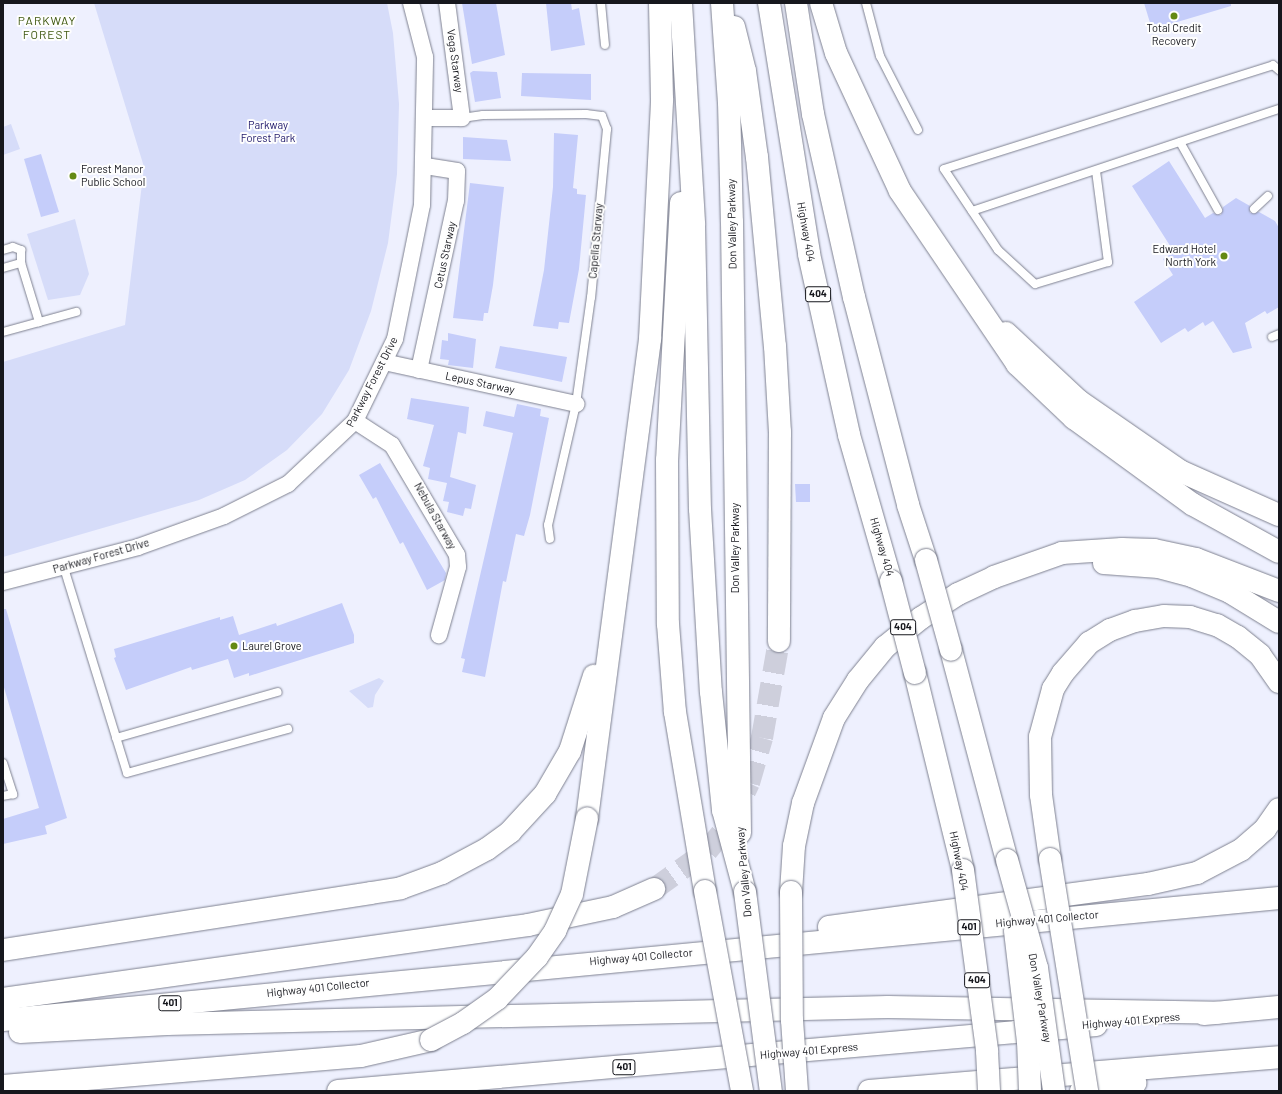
<!DOCTYPE html>
<style>
body{margin:0}
#map{position:relative;width:1282px;height:1094px;overflow:hidden;background:#eef0fe;font-family:Barlow,sans-serif}
div>[style]{position:absolute}
[style*='--x']{left:calc(var(--x)*1px);top:calc(var(--y)*1px);width:calc(var(--w)*1px);rotate:calc(var(--a)*1deg)}
.green>*{inset:0;background:#d6dcf9}
.building>*{inset:0;background:#c5cdfa}
.motorway-tunnel>*{height:22px;margin-top:-11px;transform-origin:0;background:repeating-linear-gradient(90deg,#cecfdc 0 22px,transparent 0 33px)}
.roads{filter:drop-shadow(0 0 1px #7e8190) drop-shadow(0 0 1px #7e8190)}
.service>*{height:8px;margin:-4px;padding:0 4px;transform-origin:4px;border-radius:4px;background:#fff}
.minor>*{height:16px;margin:-8px;padding:0 8px;transform-origin:8px;border-radius:8px;background:#fff}
.motorway>*{height:22px;margin:-11px;padding:0 11px;transform-origin:11px;border-radius:11px;background:#fff}
.bridges{filter:drop-shadow(0 0 1px #7e8190) drop-shadow(0 0 1px #7e8190)}
.motorway-bridge>*{height:22px;margin:-11px;padding:0 11px;transform-origin:11px;border-radius:11px;background:#fff}
.dots>*{width:11px;height:11px;translate:-50% -50%;box-sizing:border-box;border:2px solid #fefefe;border-radius:50%}
span{translate:-50% -50%;white-space:nowrap;text-align:center;line-height:1.15;-webkit-text-stroke:4px #fefefe;paint-order:stroke}
.shield-label span{padding:1px 3px;background:#fefefe;border:1px solid;border-radius:3px;-webkit-text-stroke-width:0}
.shield-label{font-size:10px;color:#16171d;font-weight:700}
.poi-label{font-size:11px;color:#16171d}
.left{translate:0 -50%;text-align:left}
.right{translate:-100% -50%;text-align:right}
.street-label{font-size:11px;color:#16171d}
.park-label{font-size:11px;color:#1e1769}
.neighbourhood-label{font-size:12px;color:#3f5810;letter-spacing:1px}
.frame{position:absolute;inset:0;border:4px solid #16171d;pointer-events:none}
</style>
<div id="map">
<div class="green">
<div style="clip-path:polygon(94px 3px,387px 3px,393px 33px,399px 104px,397px 174px,388px 243px,371px 311px,349px 370px,322px 414px,287px 450px,245px 480px,199px 500px,3px 557px,3px 362px,125px 325px,144px 167px)"></div>
<div style="clip-path:polygon(11px 124px,20px 149px,3px 155px,3px 127px)"></div>
<div style="clip-path:polygon(75px 219px,89px 274px,80px 295px,48px 300px,27px 234px)"></div>
<div style="clip-path:polygon(379px 678px,384px 681px,375px 695px,373px 707px,368px 708px,349px 691px)"></div>
</div>
<div class="building">
<div style="clip-path:polygon(462px 3px,496px 3px,505px 55px,472px 64px)"></div>
<div style="clip-path:polygon(546px 3px,571px 3px,572px 10px,579px 8px,585px 45px,551px 51px)"></div>
<div style="clip-path:polygon(1144px 3px,1231px 3px,1231px 6px,1157px 28px,1151px 26px)"></div>
<div style="clip-path:polygon(473px 71px,497px 72px,501px 98px,475px 102px,470px 73px)"></div>
<div style="clip-path:polygon(522px 73px,591px 74px,591px 100px,521px 96px)"></div>
<div style="clip-path:polygon(554px 133px,578px 135px,573px 188px,577px 189px,577px 194px,586px 195px,579px 269px,569px 323px,559px 322px,558px 329px,533px 326px,544px 270px,553px 187px)"></div>
<div style="clip-path:polygon(463px 137px,507px 140px,511px 161px,463px 159px)"></div>
<div style="clip-path:polygon(41px 154px,59px 212px,41px 217px,24px 159px)"></div>
<div style="clip-path:polygon(1169px 161px,1205px 218px,1213px 213px,1221px 215px,1223px 207px,1236px 198px,1250px 206px,1250px 213px,1259px 212px,1275px 221px,1279px 228px,1279px 307px,1267px 314px,1265px 311px,1245px 323px,1252px 348px,1233px 353px,1213px 321px,1205px 326px,1203px 322px,1188px 332px,1185px 328px,1161px 343px,1134px 302px,1173px 275px,1163px 259px,1174px 252px,1132px 186px)"></div>
<div style="clip-path:polygon(470px 183px,504px 187px,493px 285px,488px 313px,484px 313px,483px 321px,453px 318px)"></div>
<div style="clip-path:polygon(448px 333px,476px 339px,473px 368px,448px 365px,449px 360px,440px 359px,442px 340px,448px 341px)"></div>
<div style="clip-path:polygon(500px 346px,567px 357px,562px 382px,495px 368px)"></div>
<div style="clip-path:polygon(411px 398px,469px 407px,466px 434px,458px 432px,450px 477px,476px 485px,471px 509px,465px 508px,463px 516px,447px 512px,449px 502px,443px 501px,447px 483px,428px 479px,430px 468px,423px 466px,434px 425px,407px 419px)"></div>
<div style="clip-path:polygon(517px 404px,541px 409px,540px 416px,549px 418px,530px 515px,524px 536px,516px 534px,506px 582px,503px 581px,485px 677px,462px 672px,465px 659px,461px 658px,513px 433px,483px 426px,486px 411px,514px 417px)"></div>
<div style="clip-path:polygon(380px 463px,446px 573px,445px 580px,427px 590px,403px 542px,400px 544px,376px 497px,373px 499px,359px 475px)"></div>
<div style="clip-path:polygon(795px 484px,810px 484px,810px 502px,796px 502px)"></div>
<div style="clip-path:polygon(342px 603px,354px 635px,354px 643px,249px 676px,249px 673px,234px 678px,228px 659px,192px 670px,191px 667px,126px 690px,114px 658px,116px 657px,114px 649px,220px 617px,220px 620px,233px 616px,239px 635px,276px 623px,277px 626px)"></div>
<div style="clip-path:polygon(3px 609px,6px 609px,67px 818px,45px 826px,47px 834px,3px 844px,3px 819px,39px 808px,3px 684px)"></div>
</div>
<div class="motorway-tunnel">
<div style="--x:654;--y:889;--w:65;--a:-35.6"></div>
<div style="--x:707;--y:851;--w:38;--a:-51"></div>
<div style="--x:731;--y:821;--w:42;--a:-64.7"></div>
<div style="--x:749;--y:783;--w:47;--a:-73.9"></div>
<div style="--x:762;--y:738;--w:98;--a:-80.1"></div>
</div>
<div class="roads">
<div class="service">
<div style="--x:601;--y:3;--w:42;--a:84.6"></div>
<div style="--x:866;--y:3;--w:55;--a:75.2"></div>
<div style="--x:880;--y:56;--w:83;--a:62.8"></div>
<div style="--x:462;--y:118;--w:21;--a:-8"></div>
<div style="--x:483;--y:115;--w:103;--a:-0.6"></div>
<div style="--x:586;--y:114;--w:16;--a:7"></div>
<div style="--x:602;--y:116;--w:14;--a:69"></div>
<div style="--x:607;--y:129;--w:169;--a:95.4"></div>
<div style="--x:591;--y:297;--w:108;--a:98"></div>
<div style="--x:576;--y:404;--w:124;--a:103"></div>
<div style="--x:548;--y:525;--w:14;--a:82"></div>
<div style="--x:1180;--y:142;--w:78;--a:60.8"></div>
<div style="--x:1096;--y:171;--w:92;--a:82.5"></div>
<div style="--x:1108;--y:262;--w:76;--a:163.2"></div>
<div style="--x:1035;--y:284;--w:50;--a:-137.4"></div>
<div style="--x:998;--y:250;--w:97;--a:-123.7"></div>
<div style="--x:944;--y:169;--w:345;--a:-17.5"></div>
<div style="--x:1273;--y:65;--w:8;--a:40"></div>
<div style="--x:1254;--y:209;--w:19;--a:-43"></div>
<div style="--x:972;--y:211;--w:324;--a:-18.4"></div>
<div style="--x:3;--y:250;--w:10;--a:-17"></div>
<div style="--x:13;--y:247;--w:9;--a:21"></div>
<div style="--x:21;--y:250;--w:13;--a:90"></div>
<div style="--x:21;--y:263;--w:62;--a:73"></div>
<div style="--x:3;--y:268;--w:19;--a:-16"></div>
<div style="--x:3;--y:332;--w:76;--a:-15.3"></div>
<div style="--x:1272;--y:337;--w:8;--a:-23"></div>
<div style="--x:64;--y:568;--w:214;--a:72.9"></div>
<div style="--x:127;--y:773;--w:167;--a:-15.3"></div>
<div style="--x:116;--y:738;--w:168;--a:-15.9"></div>
<div style="--x:3;--y:763;--w:33;--a:72"></div>
<div style="--x:13;--y:794;--w:10;--a:169"></div>
</div>
<div class="minor">
<div style="--x:426;--y:118;--w:36;--a:0"></div>
<div style="--x:462;--y:118;--w:116;--a:-97.4"></div>
<div style="--x:384;--y:362;--w:197;--a:12.3"></div>
<div style="--x:419;--y:370;--w:173;--a:-77.7"></div>
<div style="--x:456;--y:201;--w:30;--a:-88"></div>
<div style="--x:457;--y:171;--w:32;--a:-171"></div>
<div style="--x:355;--y:421;--w:44;--a:33"></div>
<div style="--x:392;--y:445;--w:128;--a:59.4"></div>
<div style="--x:457;--y:555;--w:12;--a:85"></div>
<div style="--x:458;--y:567;--w:71;--a:105.6"></div>
<div style="--x:3;--y:582;--w:139;--a:-14.5"></div>
<div style="--x:138;--y:547;--w:91;--a:-19.8"></div>
<div style="--x:224;--y:516;--w:72;--a:-26.6"></div>
<div style="--x:288;--y:484;--w:92;--a:-43.2"></div>
<div style="--x:355;--y:421;--w:91;--a:-64"></div>
<div style="--x:395;--y:339;--w:137;--a:-78.6"></div>
<div style="--x:422;--y:205;--w:148;--a:-88.8"></div>
<div style="--x:425;--y:57;--w:56;--a:-104.5"></div>
</div>
<div class="motorway">
<div style="--x:681;--y:3;--w:222;--a:86.6"></div>
<div style="--x:694;--y:225;--w:284;--a:88.8"></div>
<div style="--x:700;--y:509;--w:183;--a:86.6"></div>
<div style="--x:711;--y:692;--w:119;--a:84.2"></div>
<div style="--x:723;--y:810;--w:85;--a:75"></div>
<div style="--x:722;--y:3;--w:99;--a:86"></div>
<div style="--x:729;--y:102;--w:120;--a:88.6"></div>
<div style="--x:732;--y:222;--w:611;--a:89.25"></div>
<div style="--x:769;--y:3;--w:254;--a:80.9"></div>
<div style="--x:809;--y:254;--w:185;--a:77.5"></div>
<div style="--x:849;--y:435;--w:152;--a:74"></div>
<div style="--x:796;--y:3;--w:112;--a:81.3"></div>
<div style="--x:813;--y:114;--w:188;--a:77.4"></div>
<div style="--x:854;--y:297;--w:215;--a:75.4"></div>
<div style="--x:908;--y:505;--w:58;--a:71.9"></div>
<div style="--x:821;--y:3;--w:52;--a:73.3"></div>
<div style="--x:836;--y:53;--w:152;--a:65.1"></div>
<div style="--x:900;--y:191;--w:209;--a:55.9"></div>
<div style="--x:1017;--y:364;--w:79;--a:43.5"></div>
<div style="--x:1074;--y:418;--w:146;--a:36.1"></div>
<div style="--x:1192;--y:504;--w:99;--a:28.9"></div>
<div style="--x:734;--y:27;--w:45;--a:76"></div>
<div style="--x:745;--y:71;--w:87;--a:82.1"></div>
<div style="--x:757;--y:157;--w:190;--a:84.6"></div>
<div style="--x:775;--y:346;--w:86;--a:86.7"></div>
<div style="--x:780;--y:432;--w:209;--a:90.3"></div>
<div style="--x:681;--y:203;--w:257;--a:93.1"></div>
<div style="--x:667;--y:460;--w:164;--a:89.7"></div>
<div style="--x:668;--y:624;--w:88;--a:85.5"></div>
<div style="--x:675;--y:712;--w:181;--a:80.5"></div>
<div style="--x:1006;--y:333;--w:100;--a:43"></div>
<div style="--x:1079;--y:401;--w:123;--a:34.7"></div>
<div style="--x:1180;--y:471;--w:108;--a:24"></div>
<div style="--x:1104;--y:563;--w:55;--a:4.2"></div>
<div style="--x:1159;--y:567;--w:34;--a:15"></div>
<div style="--x:1192;--y:576;--w:41;--a:22.8"></div>
<div style="--x:1230;--y:592;--w:57;--a:31.5"></div>
<div style="--x:951;--y:650;--w:217;--a:75.1"></div>
<div style="--x:915;--y:673;--w:203;--a:76.3"></div>
<div style="--x:587;--y:818;--w:483;--a:-82.5"></div>
<div style="--x:650;--y:339;--w:240;--a:-87.1"></div>
<div style="--x:662;--y:99;--w:96;--a:-91.2"></div>
<div style="--x:1050;--y:859;--w:65;--a:-98"></div>
<div style="--x:1041;--y:795;--w:58;--a:-91"></div>
<div style="--x:1040;--y:737;--w:50;--a:-74.8"></div>
<div style="--x:1053;--y:689;--w:19;--a:-58"></div>
<div style="--x:1063;--y:673;--w:40;--a:-49"></div>
<div style="--x:1089;--y:643;--w:25;--a:-32"></div>
<div style="--x:1110;--y:630;--w:27;--a:-20"></div>
<div style="--x:1135;--y:621;--w:29;--a:-10"></div>
<div style="--x:1164;--y:616;--w:26;--a:2"></div>
<div style="--x:1190;--y:617;--w:28;--a:17"></div>
<div style="--x:1217;--y:625;--w:24;--a:30"></div>
<div style="--x:1238;--y:637;--w:28;--a:39"></div>
<div style="--x:1260;--y:655;--w:33;--a:55"></div>
<div style="--x:791;--y:892;--w:46;--a:-86.3"></div>
<div style="--x:794;--y:846;--w:44;--a:-78.2"></div>
<div style="--x:803;--y:803;--w:90;--a:-70"></div>
<div style="--x:834;--y:718;--w:45;--a:-57.7"></div>
<div style="--x:858;--y:680;--w:43;--a:-50.7"></div>
<div style="--x:885;--y:647;--w:46;--a:-38.9"></div>
<div style="--x:921;--y:618;--w:44;--a:-33"></div>
<div style="--x:958;--y:594;--w:40;--a:-25"></div>
<div style="--x:994;--y:577;--w:72;--a:-19.4"></div>
<div style="--x:1062;--y:553;--w:60;--a:-3.8"></div>
<div style="--x:1122;--y:549;--w:32;--a:2"></div>
<div style="--x:1154;--y:550;--w:43;--a:12.1"></div>
<div style="--x:1196;--y:559;--w:89;--a:21.1"></div>
<div style="--x:829;--y:927;--w:322;--a:-7.7"></div>
<div style="--x:1148;--y:884;--w:50;--a:-12.7"></div>
<div style="--x:1197;--y:873;--w:50;--a:-27.6"></div>
<div style="--x:1241;--y:850;--w:32;--a:-41"></div>
<div style="--x:1265;--y:829;--w:24;--a:-55"></div>
<div style="--x:3;--y:950;--w:372;--a:-8.8"></div>
<div style="--x:371;--y:893;--w:30;--a:-9"></div>
<div style="--x:401;--y:888;--w:44;--a:-20.1"></div>
<div style="--x:442;--y:873;--w:51;--a:-28.1"></div>
<div style="--x:487;--y:849;--w:29;--a:-36"></div>
<div style="--x:510;--y:832;--w:52;--a:-47.4"></div>
<div style="--x:545;--y:794;--w:50;--a:-59.8"></div>
<div style="--x:570;--y:751;--w:79;--a:-72.3"></div>
<div style="--x:3;--y:999;--w:530;--a:-8.02"></div>
<div style="--x:528;--y:925;--w:87;--a:-12"></div>
<div style="--x:613;--y:907;--w:45;--a:-23.7"></div>
<div style="--x:1204;--y:1014;--w:75;--a:-5.3"></div>
<div style="--x:3;--y:1020;--w:1282;--a:-5.46"></div>
<div style="--x:20;--y:1032;--w:147;--a:-3.1"></div>
<div style="--x:167;--y:1024;--w:721;--a:-1.35"></div>
<div style="--x:888;--y:1007;--w:330;--a:1"></div>
<div style="--x:3;--y:1086;--w:359;--a:-4.8"></div>
<div style="--x:361;--y:1056;--w:72;--a:-12.9"></div>
<div style="--x:338;--y:1091;--w:761;--a:-4.98"></div>
<div style="--x:869;--y:1091;--w:411;--a:-4.7"></div>
<div style="--x:1081;--y:1091;--w:55;--a:-8.4"></div>
</div>
</div>
<div class="bridges">
<div class="motorway-bridge">
<div style="--x:926;--y:560;--w:93;--a:74.5"></div>
<div style="--x:891;--y:581;--w:95;--a:75.4"></div>
<div style="--x:1050;--y:859;--w:235;--a:80.9"></div>
<div style="--x:1007;--y:860;--w:112;--a:74.5"></div>
<div style="--x:1037;--y:968;--w:124;--a:82.1"></div>
<div style="--x:963;--y:870;--w:183;--a:82.4"></div>
<div style="--x:987;--y:1051;--w:40;--a:87.1"></div>
<div style="--x:705;--y:891;--w:203;--a:79.5"></div>
<div style="--x:745;--y:892;--w:201;--a:82.6"></div>
<div style="--x:791;--y:892;--w:128;--a:89.6"></div>
<div style="--x:792;--y:1020;--w:71;--a:86"></div>
<div style="--x:1015;--y:931;--w:111;--a:83.3"></div>
<div style="--x:1028;--y:1041;--w:50;--a:87.7"></div>
<div style="--x:431;--y:1040;--w:36;--a:-28"></div>
<div style="--x:463;--y:1023;--w:42;--a:-35.2"></div>
<div style="--x:497;--y:999;--w:58;--a:-46.4"></div>
<div style="--x:537;--y:957;--w:32;--a:-55"></div>
<div style="--x:555;--y:931;--w:41;--a:-65.3"></div>
<div style="--x:572;--y:894;--w:77;--a:-78.8"></div>
</div>
</div>
<div class="dots">
<div style="left:1174px;top:16px;background:#648a14"></div>
<div style="left:73px;top:176px;background:#648a14"></div>
<div style="left:1224px;top:256px;background:#648a14"></div>
<div style="left:234px;top:646px;background:#648a14"></div>
</div>
<div class="shield-label">
<span style="left:818px;top:294px">404</span>
<span style="left:903px;top:627px">404</span>
<span style="left:969px;top:927px">401</span>
<span style="left:977px;top:980px">404</span>
<span style="left:170px;top:1003px">401</span>
<span style="left:624px;top:1067px">401</span>
</div>
<div class="poi-label">
<span style="left:1174px;top:35px">Total Credit<br>Recovery</span>
<span class="left" style="left:81px;top:176px">Forest Manor<br>Public School</span>
<span class="right" style="left:1216px;top:256px">Edward Hotel<br>North York</span>
<span class="left" style="left:242px;top:646px">Laurel Grove</span>
</div>
<div class="street-label">
<span style="left:455px;top:61px;rotate:82deg">Vega Starway</span>
<span style="left:732px;top:224px;rotate:-91deg">Don Valley Parkway</span>
<span style="left:806px;top:232px;rotate:80deg">Highway 404</span>
<span style="left:596px;top:241px;rotate:-85deg">Capella Starway</span>
<span style="left:445px;top:255px;rotate:-78deg">Cetus Starway</span>
<span style="left:372px;top:382px;rotate:-63deg">Parkway Forest Drive</span>
<span style="left:480px;top:383px;rotate:12deg">Lepus Starway</span>
<span style="left:435px;top:516px;rotate:61deg">Nebula Starway</span>
<span style="left:882px;top:547px;rotate:74deg">Highway 404</span>
<span style="left:735px;top:548px;rotate:-90deg">Don Valley Parkway</span>
<span style="left:101px;top:556px;rotate:-16deg">Parkway Forest Drive</span>
<span style="left:959px;top:861px;rotate:79deg">Highway 404</span>
<span style="left:744px;top:872px;rotate:-95deg">Don Valley Parkway</span>
<span style="left:1047px;top:919px;rotate:-5deg">Highway 401 Collector</span>
<span style="left:641px;top:957px;rotate:-5deg">Highway 401 Collector</span>
<span style="left:318px;top:988px;rotate:-6deg">Highway 401 Collector</span>
<span style="left:1040px;top:998px;rotate:80deg">Don Valley Parkway</span>
<span style="left:1131px;top:1021px;rotate:-5deg">Highway 401 Express</span>
<span style="left:809px;top:1051px;rotate:-5deg">Highway 401 Express</span>
</div>
<div class="park-label">
<span style="left:268px;top:132px">Parkway<br>Forest Park</span>
</div>
<div class="neighbourhood-label">
<span style="left:47px;top:28px">PARKWAY<br>FOREST</span>
</div>
<div class="frame"></div>
</div>
